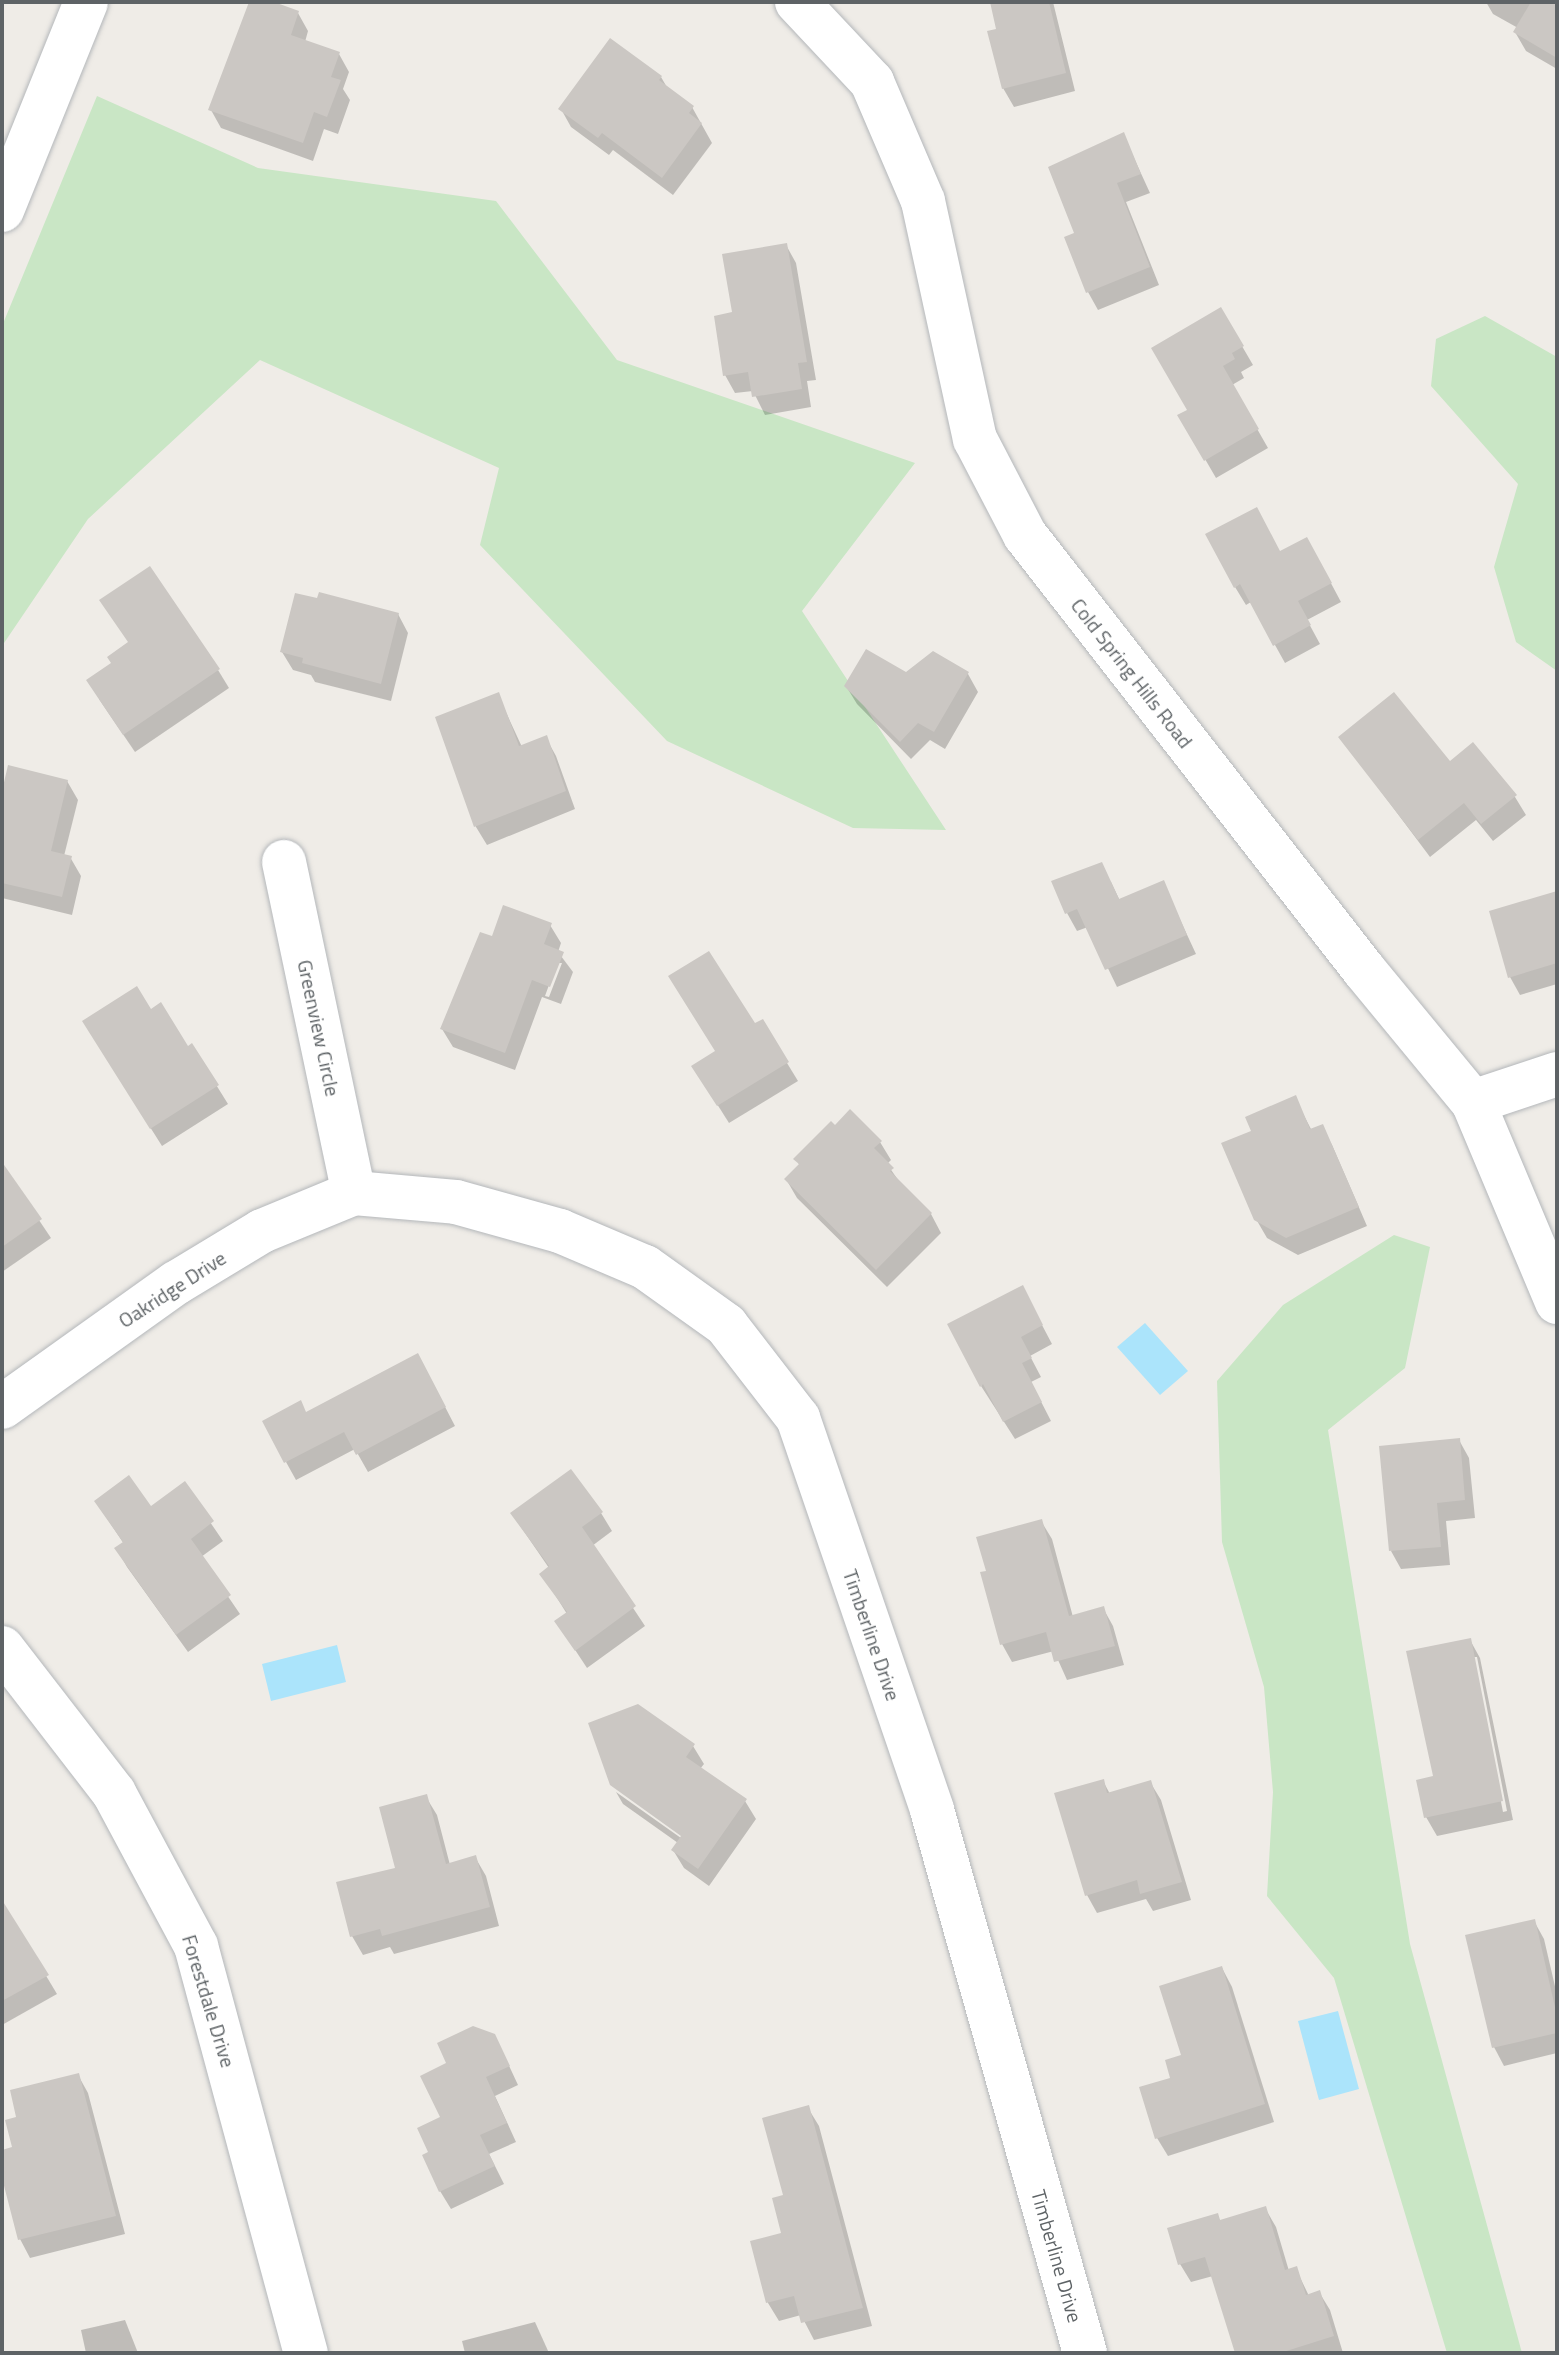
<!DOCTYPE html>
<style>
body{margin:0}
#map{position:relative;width:1559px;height:2355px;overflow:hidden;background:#efece7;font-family:"Titillium Web",sans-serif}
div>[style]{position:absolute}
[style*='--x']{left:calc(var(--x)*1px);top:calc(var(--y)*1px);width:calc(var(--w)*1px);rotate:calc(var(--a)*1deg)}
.green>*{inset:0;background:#c9e6c5}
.water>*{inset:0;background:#abe4fb}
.shadow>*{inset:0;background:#0003}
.building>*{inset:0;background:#cbc7c3}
.roads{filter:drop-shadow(0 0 2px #b4b7ba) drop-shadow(0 0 2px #b4b7ba)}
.minor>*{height:44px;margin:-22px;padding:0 22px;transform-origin:22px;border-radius:22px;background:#fff}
span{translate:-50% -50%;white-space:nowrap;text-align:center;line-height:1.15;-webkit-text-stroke:8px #fff;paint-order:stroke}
.street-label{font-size:20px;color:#5e6366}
.frame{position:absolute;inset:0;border:4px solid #5e6366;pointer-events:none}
</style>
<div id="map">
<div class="green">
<div style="clip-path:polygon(97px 96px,258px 168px,496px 201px,617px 360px,915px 463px,802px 611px,946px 830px,853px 828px,667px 741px,480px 545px,499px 468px,260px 360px,88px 519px,2px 646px,2px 326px)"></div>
<div style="clip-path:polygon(1485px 316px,1557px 357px,1557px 671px,1516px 642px,1494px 567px,1518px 484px,1431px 386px,1436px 339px)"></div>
<div style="clip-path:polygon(1394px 1235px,1430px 1247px,1405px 1368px,1328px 1430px,1410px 1944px,1522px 2353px,1447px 2353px,1334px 1978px,1267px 1896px,1273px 1792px,1264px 1687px,1222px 1542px,1217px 1381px,1283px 1305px)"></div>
</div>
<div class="water">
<div style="clip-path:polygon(1145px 1323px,1188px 1371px,1160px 1395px,1117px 1347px)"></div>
<div style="clip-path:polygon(337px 1645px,346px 1682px,271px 1701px,262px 1664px)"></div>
<div style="clip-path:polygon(1338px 2011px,1359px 2089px,1319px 2100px,1298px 2021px)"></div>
</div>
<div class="shadow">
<div style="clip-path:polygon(251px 2px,268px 2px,298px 13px,308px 31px,305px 42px,339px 54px,349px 72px,343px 89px,350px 100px,338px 134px,324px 129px,313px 161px,221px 128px,211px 110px)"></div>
<div style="clip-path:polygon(992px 2px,1053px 2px,1075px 91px,1014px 107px,1003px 88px,999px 30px)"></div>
<div style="clip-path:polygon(1486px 2px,1557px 2px,1557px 69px,1526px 51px,1515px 32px,1518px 28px,1493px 14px)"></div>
<div style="clip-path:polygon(661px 77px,668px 89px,692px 107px,712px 143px,673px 195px,613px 150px,609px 155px,571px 127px,561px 109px)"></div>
<div style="clip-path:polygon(1123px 134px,1150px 193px,1126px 202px,1159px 285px,1098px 310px,1088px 292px,1077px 235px)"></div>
<div style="clip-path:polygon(786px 245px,796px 263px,816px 380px,807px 381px,811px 407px,765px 415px,753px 391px,735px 393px,725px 375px)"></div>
<div style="clip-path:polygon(1221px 310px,1253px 365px,1241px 372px,1244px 378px,1232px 385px,1268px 448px,1216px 478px,1180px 416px,1189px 410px)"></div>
<div style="clip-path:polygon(1280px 553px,1317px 557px,1341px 602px,1307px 620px,1320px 644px,1285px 663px,1251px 602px,1246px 605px,1235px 587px)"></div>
<div style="clip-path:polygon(398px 614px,408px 633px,391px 701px,315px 682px,311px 675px,293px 670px,282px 652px)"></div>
<div style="clip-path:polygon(218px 670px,229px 688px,135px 752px,99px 699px)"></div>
<div style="clip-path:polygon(968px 674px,978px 692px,945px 749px,930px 740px,911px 759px,857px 704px,846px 686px,906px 675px)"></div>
<div style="clip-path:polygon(498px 695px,522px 747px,546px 738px,556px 756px,575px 809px,487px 845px,476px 827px,438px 718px)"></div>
<div style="clip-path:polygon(1341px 738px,1515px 797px,1526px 815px,1493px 841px,1476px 820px,1430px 857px)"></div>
<div style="clip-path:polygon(67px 781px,78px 800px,64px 856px,70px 857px,81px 876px,72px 915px,2px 898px,2px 794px)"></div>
<div style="clip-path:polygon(1111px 882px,1120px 901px,1163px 883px,1196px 954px,1117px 987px,1088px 927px,1077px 931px,1067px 913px)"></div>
<div style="clip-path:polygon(1557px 893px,1557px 984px,1520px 995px,1510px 977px)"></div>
<div style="clip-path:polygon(evenodd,550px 925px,561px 943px,558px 952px,573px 972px,561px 1004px,542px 997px,515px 1070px,453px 1047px,442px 1029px,493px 939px,550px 925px,557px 963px,562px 963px,549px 997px,545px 996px,557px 963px)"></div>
<div style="clip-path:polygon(150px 1011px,187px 1048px,192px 1046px,228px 1104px,162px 1146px,95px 1040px)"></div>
<div style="clip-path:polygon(754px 1026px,787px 1063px,798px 1081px,729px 1123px,705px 1085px)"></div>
<div style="clip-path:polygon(1295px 1098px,1312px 1131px,1322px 1127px,1332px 1145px,1367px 1226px,1298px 1255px,1267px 1238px,1256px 1219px,1253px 1132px)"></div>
<div style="clip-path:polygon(880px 1142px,891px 1160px,887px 1164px,903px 1187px,931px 1214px,941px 1233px,887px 1287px,797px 1198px,786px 1179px,800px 1166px,796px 1159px)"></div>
<div style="clip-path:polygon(2px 1165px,51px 1238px,2px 1272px)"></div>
<div style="clip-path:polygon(1032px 1306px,1052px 1344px,1030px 1356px,1041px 1377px,1031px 1382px,1051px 1421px,1015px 1439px,981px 1386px)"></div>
<div style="clip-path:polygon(428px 1374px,455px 1426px,368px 1472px,355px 1449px,296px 1480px,286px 1462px,307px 1414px)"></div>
<div style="clip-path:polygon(1459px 1440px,1469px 1458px,1475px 1518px,1446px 1521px,1450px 1565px,1401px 1569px,1391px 1551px)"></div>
<div style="clip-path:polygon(184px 1484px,223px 1541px,201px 1557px,240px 1614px,188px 1652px,127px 1567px,117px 1549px,124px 1544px,96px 1502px,151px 1508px)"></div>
<div style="clip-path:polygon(601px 1513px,612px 1531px,592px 1546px,645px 1626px,587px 1668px,556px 1621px,567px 1614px,542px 1574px,549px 1568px,512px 1514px)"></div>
<div style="clip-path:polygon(1041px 1521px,1052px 1539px,1073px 1617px,1103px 1608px,1113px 1626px,1124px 1665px,1067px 1680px,1054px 1651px,1012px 1662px,1002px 1644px,988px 1572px)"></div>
<div style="clip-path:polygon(evenodd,1470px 1640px,1480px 1658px,1513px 1820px,1437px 1836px,1426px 1817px,1470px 1640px,1473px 1657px,1477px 1657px,1507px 1811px,1503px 1812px,1473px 1657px)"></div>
<div style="clip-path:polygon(693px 1746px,704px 1764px,700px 1769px,745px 1801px,756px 1819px,709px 1886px,684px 1868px,673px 1850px,678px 1843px,623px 1804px,616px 1792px,688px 1843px,690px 1840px,612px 1785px)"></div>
<div style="clip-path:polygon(1103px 1781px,1110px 1794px,1150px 1782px,1161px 1800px,1191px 1900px,1153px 1911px,1146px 1899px,1097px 1913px,1087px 1895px)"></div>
<div style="clip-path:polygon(426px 1797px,437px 1815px,450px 1865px,475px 1857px,486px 1876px,499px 1926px,394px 1954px,390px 1947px,363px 1955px,352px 1936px,398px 1870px)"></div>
<div style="clip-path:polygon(2px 1916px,24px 1939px,57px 1994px,2px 2025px)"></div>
<div style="clip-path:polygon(1534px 1921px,1544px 1939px,1557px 1995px,1557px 2053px,1504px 2066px,1494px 2047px)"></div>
<div style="clip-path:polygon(1222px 1968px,1232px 1987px,1274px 2122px,1168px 2156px,1157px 2138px,1173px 2079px)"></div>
<div style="clip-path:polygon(504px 2055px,518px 2085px,495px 2096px,516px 2142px,489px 2154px,504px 2184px,451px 2209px,440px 2191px,430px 2153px,442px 2118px,449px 2064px)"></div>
<div style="clip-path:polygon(78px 2075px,88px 2093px,125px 2234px,30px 2258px,20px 2239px,2px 2170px,2px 2152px,14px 2149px,19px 2118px)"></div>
<div style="clip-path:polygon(808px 2108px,819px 2126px,872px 2326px,814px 2340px,801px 2315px,779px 2321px,768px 2303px,753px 2242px,784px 2234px,785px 2197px)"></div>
<div style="clip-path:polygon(1265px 2208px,1276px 2227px,1289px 2271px,1296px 2269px,1309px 2296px,1319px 2292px,1330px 2310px,1343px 2353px,1237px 2353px,1213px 2276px,1191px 2282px,1180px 2264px,1217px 2215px,1221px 2222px)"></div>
<div style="clip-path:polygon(125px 2320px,138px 2353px,86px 2353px,81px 2330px)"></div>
<div style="clip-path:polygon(535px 2322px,549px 2353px,465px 2353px,462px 2341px)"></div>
</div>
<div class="building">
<div style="clip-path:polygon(249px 2px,274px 2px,299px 11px,291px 35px,340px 52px,331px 77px,341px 80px,327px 117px,314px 112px,303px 143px,208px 110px)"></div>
<div style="clip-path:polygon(990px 2px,1049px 2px,1066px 73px,1002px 89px,987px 31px,996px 29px)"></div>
<div style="clip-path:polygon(1531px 2px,1557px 2px,1557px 58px,1513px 32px)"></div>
<div style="clip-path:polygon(610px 38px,662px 76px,659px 80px,694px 106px,689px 113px,702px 123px,662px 178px,602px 133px,598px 138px,558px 109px)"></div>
<div style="clip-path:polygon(1124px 132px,1141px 174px,1117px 183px,1150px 267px,1086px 293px,1064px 237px,1074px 233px,1048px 167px)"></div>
<div style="clip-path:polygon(787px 243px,807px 362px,798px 363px,802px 389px,752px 397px,748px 372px,723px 376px,714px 316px,732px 312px,722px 254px)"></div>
<div style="clip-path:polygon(1221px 307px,1244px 346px,1232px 353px,1235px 359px,1223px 366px,1259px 429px,1204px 461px,1177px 415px,1187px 410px,1151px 348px)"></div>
<div style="clip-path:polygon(1257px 507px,1280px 551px,1307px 537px,1332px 583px,1298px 601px,1311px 625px,1273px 646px,1240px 584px,1234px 588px,1205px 534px)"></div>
<div style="clip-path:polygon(150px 566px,220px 669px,123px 735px,86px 680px,111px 663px,107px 657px,128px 642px,99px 600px)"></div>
<div style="clip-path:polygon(319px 592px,399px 613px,381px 684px,302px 663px,303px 658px,280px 652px,295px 593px,317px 598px)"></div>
<div style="clip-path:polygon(866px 649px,906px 672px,933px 651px,969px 672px,934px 732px,918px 723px,900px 742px,844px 686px)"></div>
<div style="clip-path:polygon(499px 692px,519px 746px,547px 735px,566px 791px,474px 827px,435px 717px)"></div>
<div style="clip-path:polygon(1394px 692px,1450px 761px,1473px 742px,1517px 795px,1481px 824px,1464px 803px,1418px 840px,1338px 737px)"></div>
<div style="clip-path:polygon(8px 765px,68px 780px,51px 851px,72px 856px,62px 897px,2px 883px,2px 791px)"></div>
<div style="clip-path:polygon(1102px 862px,1119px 899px,1164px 880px,1187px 935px,1105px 970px,1077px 909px,1065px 914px,1051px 881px)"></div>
<div style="clip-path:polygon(1557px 891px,1557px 963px,1508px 978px,1489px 911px)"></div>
<div style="clip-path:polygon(503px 905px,552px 923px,544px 944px,564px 952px,550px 987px,532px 980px,505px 1053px,440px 1029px,480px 932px,492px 936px)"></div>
<div style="clip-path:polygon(709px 951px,755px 1023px,763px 1019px,789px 1062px,717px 1106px,691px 1066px,715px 1051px,668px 976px)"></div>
<div style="clip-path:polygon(137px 986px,151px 1009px,161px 1002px,188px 1046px,192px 1043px,219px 1085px,150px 1129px,82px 1021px)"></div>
<div style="clip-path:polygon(1296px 1095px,1310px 1129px,1323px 1124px,1359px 1207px,1286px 1238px,1254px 1220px,1221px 1143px,1251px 1131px,1245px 1117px)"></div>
<div style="clip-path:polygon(850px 1109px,882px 1141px,874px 1148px,894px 1168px,890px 1171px,932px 1213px,876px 1270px,784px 1179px,799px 1164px,793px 1159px,831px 1121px,835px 1125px)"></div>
<div style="clip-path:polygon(2px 1162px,42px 1219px,2px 1247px)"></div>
<div style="clip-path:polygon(1023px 1285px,1043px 1325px,1021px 1337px,1032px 1358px,1022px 1363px,1042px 1402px,1003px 1422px,983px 1384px,980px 1387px,947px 1324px)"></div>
<div style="clip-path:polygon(418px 1353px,446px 1407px,356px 1455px,344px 1432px,284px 1463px,262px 1421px,301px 1400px,306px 1412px)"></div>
<div style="clip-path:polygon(1460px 1438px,1465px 1500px,1437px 1503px,1441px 1547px,1389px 1551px,1379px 1446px)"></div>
<div style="clip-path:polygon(571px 1469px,603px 1512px,582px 1527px,636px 1606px,575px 1651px,554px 1621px,567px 1612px,539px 1574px,549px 1566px,510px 1513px)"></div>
<div style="clip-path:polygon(129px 1475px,151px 1506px,185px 1481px,214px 1521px,191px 1539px,231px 1595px,176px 1635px,114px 1548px,123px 1542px,94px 1501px)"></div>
<div style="clip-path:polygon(1042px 1519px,1069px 1616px,1104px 1606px,1115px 1646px,1054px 1662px,1046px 1632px,1000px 1645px,980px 1572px,986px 1571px,976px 1537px)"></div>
<div style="clip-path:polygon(1471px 1638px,1503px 1801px,1424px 1818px,1416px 1780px,1433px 1776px,1406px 1651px)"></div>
<div style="clip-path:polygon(638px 1704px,695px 1744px,686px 1757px,747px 1799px,698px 1869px,671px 1850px,681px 1836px,610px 1785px,588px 1723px)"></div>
<div style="clip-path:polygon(1104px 1779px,1107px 1793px,1151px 1780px,1182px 1882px,1140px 1894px,1137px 1880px,1085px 1896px,1054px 1793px)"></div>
<div style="clip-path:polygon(427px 1794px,446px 1864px,476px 1855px,490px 1907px,382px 1936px,380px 1929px,350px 1937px,336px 1882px,395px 1868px,379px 1807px)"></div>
<div style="clip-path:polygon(2px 1900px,49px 1975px,2px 2001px)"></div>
<div style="clip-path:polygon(1535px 1919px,1557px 2016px,1557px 2033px,1492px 2048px,1465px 1935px)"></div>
<div style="clip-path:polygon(1222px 1966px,1265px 2104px,1155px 2139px,1139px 2087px,1170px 2078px,1165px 2060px,1181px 2055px,1159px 1986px)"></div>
<div style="clip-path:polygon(473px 2026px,495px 2034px,510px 2066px,486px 2077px,507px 2123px,480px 2135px,495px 2166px,439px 2192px,422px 2155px,428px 2152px,417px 2128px,440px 2117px,420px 2076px,446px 2063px,437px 2043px)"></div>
<div style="clip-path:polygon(79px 2073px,116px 2216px,18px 2240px,2px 2178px,2px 2150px,12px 2147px,5px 2120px,16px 2117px,10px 2090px)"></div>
<div style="clip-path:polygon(809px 2105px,863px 2308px,801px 2323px,794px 2296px,766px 2303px,750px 2241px,781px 2233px,772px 2198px,783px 2195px,762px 2118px)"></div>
<div style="clip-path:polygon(1266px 2206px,1285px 2270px,1297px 2266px,1306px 2295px,1320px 2290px,1334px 2336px,1280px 2353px,1235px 2353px,1205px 2257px,1178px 2265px,1167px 2228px,1218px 2213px,1220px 2220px)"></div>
</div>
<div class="roads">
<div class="minor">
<div style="--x:797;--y:2;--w:110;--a:46.8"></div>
<div style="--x:872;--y:82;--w:129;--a:66.8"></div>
<div style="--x:923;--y:201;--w:244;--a:77.7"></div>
<div style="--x:975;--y:439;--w:108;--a:62.5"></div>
<div style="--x:1025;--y:535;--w:551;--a:52.07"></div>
<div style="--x:1364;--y:970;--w:171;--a:50.5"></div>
<div style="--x:1473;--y:1102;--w:217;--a:67.2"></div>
<div style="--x:2;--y:210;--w:224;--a:-68"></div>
<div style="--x:284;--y:862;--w:338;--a:78.1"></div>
<div style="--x:1473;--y:1102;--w:89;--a:-18.4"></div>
<div style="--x:2;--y:1407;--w:214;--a:-35.5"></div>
<div style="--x:176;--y:1283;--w:100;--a:-31.2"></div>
<div style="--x:262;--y:1231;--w:100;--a:-22.4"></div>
<div style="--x:354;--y:1193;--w:102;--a:5"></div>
<div style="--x:456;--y:1202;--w:108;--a:15.6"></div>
<div style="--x:560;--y:1231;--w:92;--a:23"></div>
<div style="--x:645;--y:1267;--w:100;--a:35.6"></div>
<div style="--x:726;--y:1325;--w:118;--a:52.3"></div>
<div style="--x:798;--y:1418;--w:414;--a:71.1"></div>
<div style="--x:932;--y:1810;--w:564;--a:74.26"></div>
<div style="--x:2;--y:1648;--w:183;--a:52.3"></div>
<div style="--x:114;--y:1793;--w:174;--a:61.8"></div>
<div style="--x:196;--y:1946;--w:422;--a:74.9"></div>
</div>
</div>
<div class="street-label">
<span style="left:1132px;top:673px;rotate:52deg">Cold Spring Hills Road</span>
<span style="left:319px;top:1028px;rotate:78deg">Greenview Circle</span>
<span style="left:172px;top:1289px;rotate:-33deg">Oakridge Drive</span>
<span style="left:872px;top:1635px;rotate:71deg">Timberline Drive</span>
<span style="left:209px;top:2001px;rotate:73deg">Forestdale Drive</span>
<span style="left:1057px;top:2256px;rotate:74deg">Timberline Drive</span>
</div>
<div class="frame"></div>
</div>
